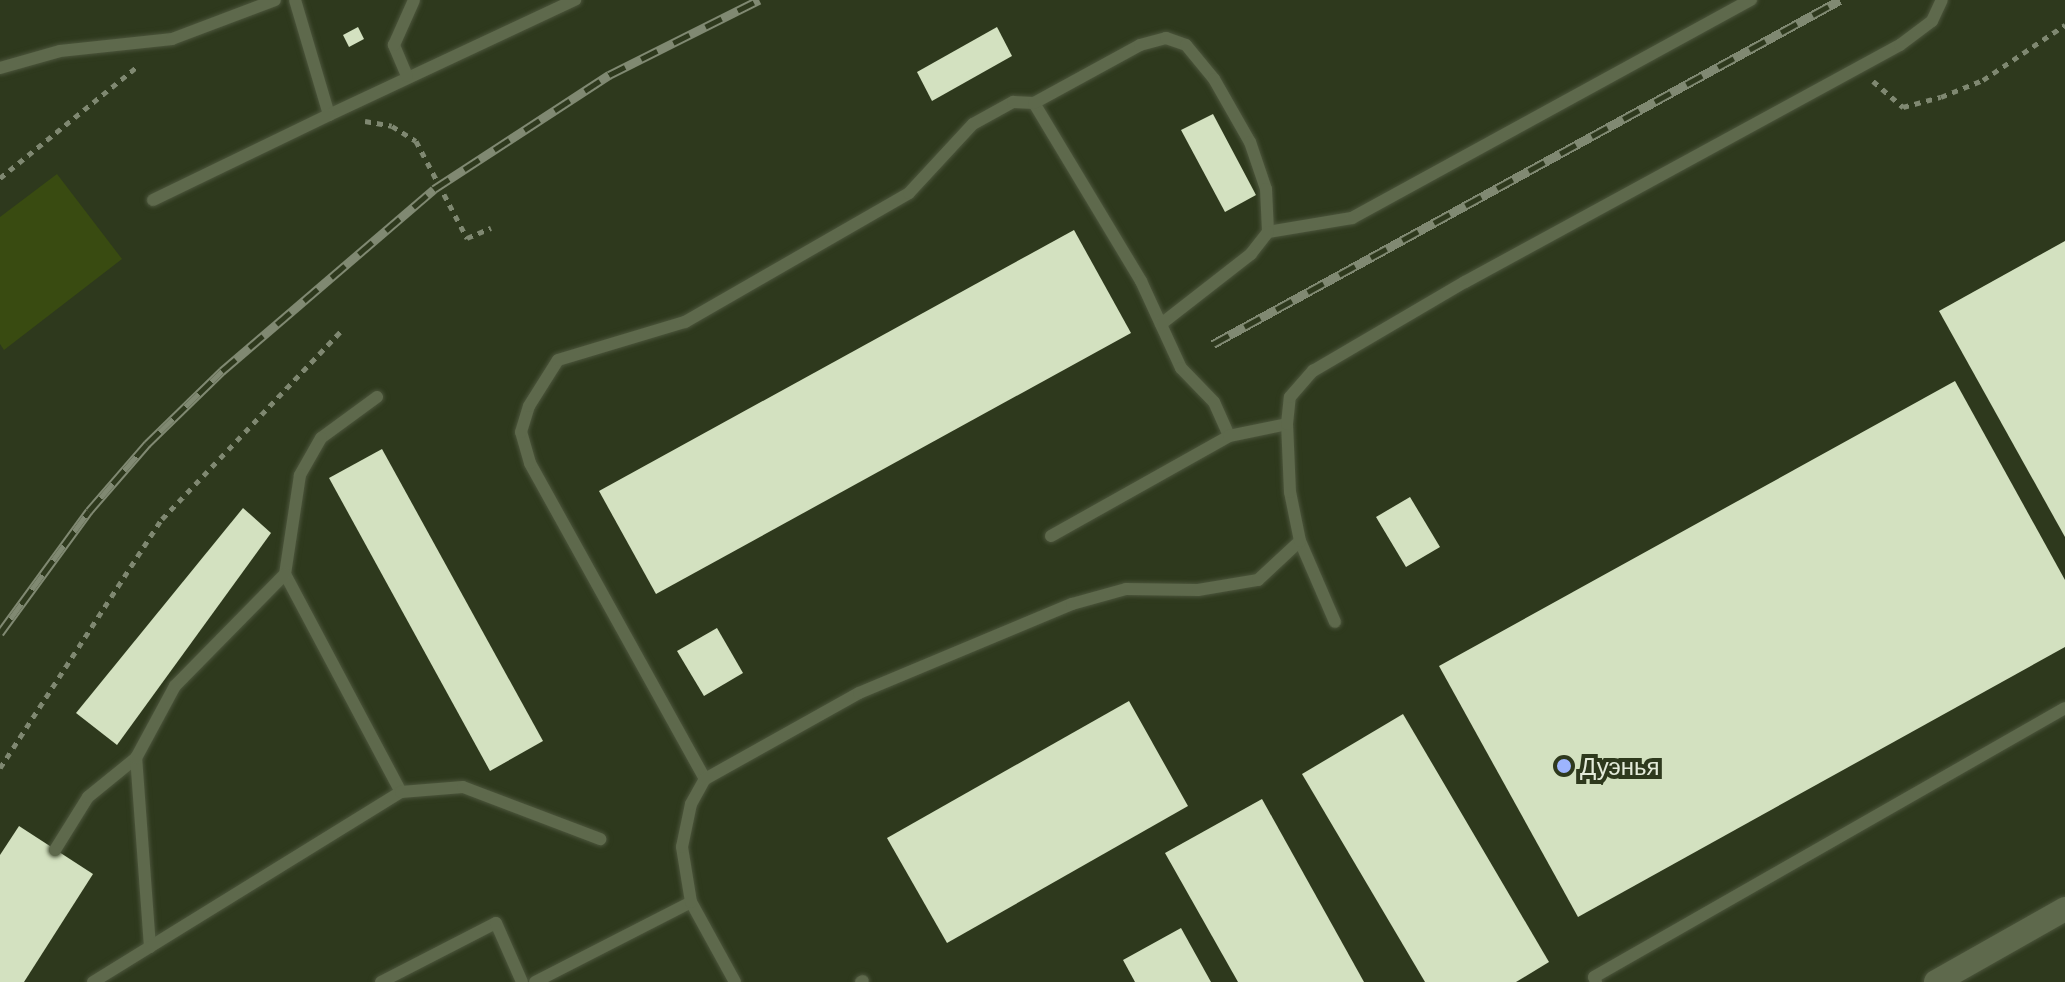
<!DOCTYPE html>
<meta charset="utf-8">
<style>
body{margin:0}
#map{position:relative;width:2065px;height:982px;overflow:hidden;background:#2e391d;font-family:Barlow,sans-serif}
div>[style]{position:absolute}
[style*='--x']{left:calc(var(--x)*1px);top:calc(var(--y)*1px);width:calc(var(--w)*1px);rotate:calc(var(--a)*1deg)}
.green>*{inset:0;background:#394b11}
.building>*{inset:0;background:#d3e1c0}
.path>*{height:5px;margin-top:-2.5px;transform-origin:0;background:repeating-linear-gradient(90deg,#7f8871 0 6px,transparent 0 12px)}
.roads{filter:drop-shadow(0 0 2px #4c553c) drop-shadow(0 0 2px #4c553c)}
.lane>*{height:12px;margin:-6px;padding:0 6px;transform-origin:6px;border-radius:6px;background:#5e694c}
.street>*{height:24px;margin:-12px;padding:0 12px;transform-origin:12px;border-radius:12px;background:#5e694c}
.rail>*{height:9px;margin-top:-4.5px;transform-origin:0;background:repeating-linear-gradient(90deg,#2e391d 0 18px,#808972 0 36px);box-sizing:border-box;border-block:2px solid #808972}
.dots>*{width:22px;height:22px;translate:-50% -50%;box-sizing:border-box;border:4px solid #2e391d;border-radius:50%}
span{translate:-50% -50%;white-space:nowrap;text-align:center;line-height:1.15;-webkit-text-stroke:8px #2e391d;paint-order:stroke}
.poi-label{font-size:24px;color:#e4ebda}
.left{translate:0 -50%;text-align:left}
</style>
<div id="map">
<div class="green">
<div style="clip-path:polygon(57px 174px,122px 259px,4px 350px,0 344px,0 217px)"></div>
</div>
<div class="building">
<div style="clip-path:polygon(358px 27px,364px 39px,349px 47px,343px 35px)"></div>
<div style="clip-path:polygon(997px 27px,1012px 56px,932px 101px,917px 72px)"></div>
<div style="clip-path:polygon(1213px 114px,1256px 195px,1225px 212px,1181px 130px)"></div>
<div style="clip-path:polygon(1074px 230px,1131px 333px,656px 594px,599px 491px)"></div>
<div style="clip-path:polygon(2065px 241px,2065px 537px,1939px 311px)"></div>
<div style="clip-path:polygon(1955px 381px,2065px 580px,2065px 647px,1578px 917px,1439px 666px)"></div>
<div style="clip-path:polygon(382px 449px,543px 741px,490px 771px,329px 478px)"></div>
<div style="clip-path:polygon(1410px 497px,1440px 547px,1406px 567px,1376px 517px)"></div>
<div style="clip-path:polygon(243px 508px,271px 533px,117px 745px,76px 713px)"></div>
<div style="clip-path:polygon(717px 628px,743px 673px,704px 696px,677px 651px)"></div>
<div style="clip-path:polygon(1129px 701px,1188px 806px,947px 943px,887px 838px)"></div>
<div style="clip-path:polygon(1403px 714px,1549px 962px,1516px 982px,1425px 982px,1302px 774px)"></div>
<div style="clip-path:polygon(1262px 799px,1364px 982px,1238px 982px,1165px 853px)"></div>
<div style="clip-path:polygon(19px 826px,93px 874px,24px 982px,0 982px,0 855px)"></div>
<div style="clip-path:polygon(1181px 928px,1211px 982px,1135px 982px,1123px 960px)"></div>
</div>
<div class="path">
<div style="--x:1873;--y:81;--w:40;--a:41"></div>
<div style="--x:1903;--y:107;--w:39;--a:-15"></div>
<div style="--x:1941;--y:97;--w:45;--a:-22"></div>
<div style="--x:1983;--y:80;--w:99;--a:-33.9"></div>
<div style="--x:365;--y:121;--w:27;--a:10"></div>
<div style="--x:392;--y:126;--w:28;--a:32"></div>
<div style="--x:416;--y:141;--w:110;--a:62.3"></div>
<div style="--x:467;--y:238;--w:26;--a:-23"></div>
<div style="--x:0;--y:178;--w:179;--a:-39.1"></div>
<div style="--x:0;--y:768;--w:297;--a:-57"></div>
<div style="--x:162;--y:519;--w:262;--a:-46.4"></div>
</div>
<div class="roads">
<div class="lane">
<div style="--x:295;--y:0;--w:120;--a:73.5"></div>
<div style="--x:329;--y:115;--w:272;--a:-25.1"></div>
<div style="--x:0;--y:68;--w:62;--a:-15.8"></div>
<div style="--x:60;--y:51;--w:113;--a:-6.1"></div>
<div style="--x:172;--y:39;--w:110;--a:-20.7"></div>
<div style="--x:407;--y:76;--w:34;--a:-113"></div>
<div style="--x:394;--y:45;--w:49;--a:-66"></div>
<div style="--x:1034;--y:103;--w:208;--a:59"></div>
<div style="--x:1141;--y:281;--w:96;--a:65.3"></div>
<div style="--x:1181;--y:368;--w:47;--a:45.9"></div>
<div style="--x:1214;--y:402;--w:37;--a:66"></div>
<div style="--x:153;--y:200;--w:195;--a:-25.8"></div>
<div style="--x:1268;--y:232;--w:85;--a:-9.5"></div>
<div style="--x:1352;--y:218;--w:455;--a:-28.7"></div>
<div style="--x:377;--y:397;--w:69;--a:143.8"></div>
<div style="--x:321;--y:438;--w:43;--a:119.6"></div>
<div style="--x:300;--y:475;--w:100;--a:98.6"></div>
<div style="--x:285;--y:574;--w:247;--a:62"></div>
<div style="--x:1051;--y:536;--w:204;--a:-29.3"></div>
<div style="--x:1229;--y:436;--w:59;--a:-11.7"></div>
<div style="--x:1300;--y:541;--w:88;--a:66.6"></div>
<div style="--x:705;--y:779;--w:361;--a:-119"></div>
<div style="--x:530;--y:463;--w:32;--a:-106"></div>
<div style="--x:521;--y:432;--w:27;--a:-73"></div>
<div style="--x:529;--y:406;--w:54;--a:-57.8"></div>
<div style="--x:558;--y:360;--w:133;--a:-16.7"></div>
<div style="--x:685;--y:322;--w:258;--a:-29.9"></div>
<div style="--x:909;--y:193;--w:94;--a:-47.2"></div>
<div style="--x:973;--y:124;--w:46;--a:-28.8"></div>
<div style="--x:1013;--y:102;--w:21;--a:3"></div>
<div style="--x:1034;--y:103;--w:121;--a:-28.7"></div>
<div style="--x:1140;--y:45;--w:27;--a:-15"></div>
<div style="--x:1166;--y:38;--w:21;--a:19"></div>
<div style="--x:1186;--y:45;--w:44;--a:50.5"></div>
<div style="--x:1214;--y:79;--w:73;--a:60.3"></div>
<div style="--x:1250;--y:142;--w:50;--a:71.2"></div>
<div style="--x:1266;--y:189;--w:43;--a:87.3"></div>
<div style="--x:1268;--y:232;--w:28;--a:128"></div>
<div style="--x:1251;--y:254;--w:114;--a:142.1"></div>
<div style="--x:55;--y:850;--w:62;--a:-58.1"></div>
<div style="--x:88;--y:797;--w:62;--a:-39.1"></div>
<div style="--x:150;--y:947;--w:190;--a:-94.2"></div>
<div style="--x:136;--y:758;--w:82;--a:-61.6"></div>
<div style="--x:175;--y:686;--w:157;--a:-45.5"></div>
<div style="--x:93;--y:982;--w:362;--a:-31.7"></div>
<div style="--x:401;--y:792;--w:62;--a:-4.6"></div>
<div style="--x:463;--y:787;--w:147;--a:20.8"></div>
<div style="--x:381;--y:982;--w:129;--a:-27.2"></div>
<div style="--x:496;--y:923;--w:64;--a:66.2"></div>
<div style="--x:535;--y:982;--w:175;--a:-27.1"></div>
<div style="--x:735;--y:982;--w:91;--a:-118.8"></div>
<div style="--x:691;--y:902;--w:56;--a:-99.3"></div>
<div style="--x:682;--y:847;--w:44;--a:-78.2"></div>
<div style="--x:691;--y:804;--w:29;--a:-61"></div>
<div style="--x:705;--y:779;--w:176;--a:-29.2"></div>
<div style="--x:859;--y:693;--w:231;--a:-22.7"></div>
<div style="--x:1072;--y:604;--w:56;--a:-15.5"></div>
<div style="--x:1126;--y:589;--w:72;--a:0.8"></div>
<div style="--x:1198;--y:590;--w:61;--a:-9.5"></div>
<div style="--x:1258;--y:580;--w:57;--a:-42.9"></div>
<div style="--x:1300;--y:541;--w:50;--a:-101.5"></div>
<div style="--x:1290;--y:492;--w:68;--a:-92.5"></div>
<div style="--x:1287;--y:424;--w:27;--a:-84"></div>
<div style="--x:1290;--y:397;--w:35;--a:-49"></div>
<div style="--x:1313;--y:371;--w:176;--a:-30.4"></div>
<div style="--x:1465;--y:282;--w:495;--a:-28.6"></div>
<div style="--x:1900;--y:45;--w:40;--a:-37"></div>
<div style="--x:1932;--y:21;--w:23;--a:-65"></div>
<div style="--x:861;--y:982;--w:2;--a:-27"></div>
<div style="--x:1596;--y:982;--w:5;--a:-112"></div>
<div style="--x:1594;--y:977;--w:542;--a:-29.73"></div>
</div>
<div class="street">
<div style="--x:1936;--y:982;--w:148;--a:-29.5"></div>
</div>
</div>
<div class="rail">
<div style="--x:1213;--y:344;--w:715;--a:-28.75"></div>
<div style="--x:0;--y:633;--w:151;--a:-53.9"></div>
<div style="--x:89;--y:511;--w:89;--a:-49.1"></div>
<div style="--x:147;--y:444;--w:105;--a:-44.2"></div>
<div style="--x:222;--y:371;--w:279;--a:-40.6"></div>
<div style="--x:434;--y:189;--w:209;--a:-33.1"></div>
<div style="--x:609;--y:75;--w:168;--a:-26.6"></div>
</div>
<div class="dots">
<div style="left:1564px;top:766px;background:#9db4fd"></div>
</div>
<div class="poi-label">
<span class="left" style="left:1580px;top:766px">Дуэнья</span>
</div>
</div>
